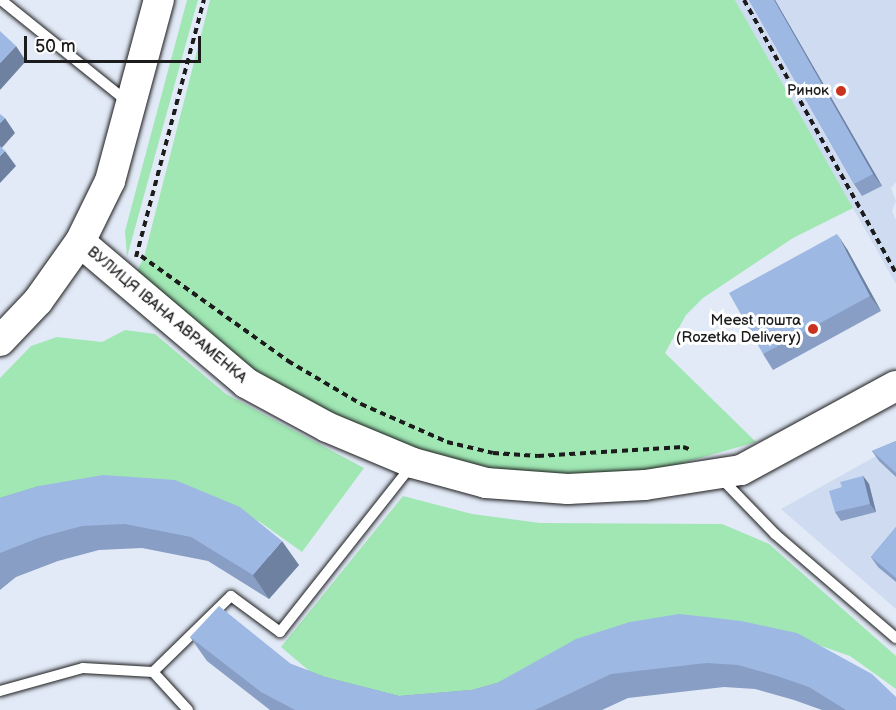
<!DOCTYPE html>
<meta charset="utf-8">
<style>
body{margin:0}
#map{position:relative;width:896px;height:710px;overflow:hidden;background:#e2eaf7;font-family:"Balsamiq Sans",sans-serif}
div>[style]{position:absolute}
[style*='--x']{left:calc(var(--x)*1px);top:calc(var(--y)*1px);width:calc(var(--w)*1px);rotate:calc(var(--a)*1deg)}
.built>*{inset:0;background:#cedbf1}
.green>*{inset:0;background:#a0e7b4}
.path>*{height:4px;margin-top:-2px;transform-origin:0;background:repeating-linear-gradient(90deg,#1c1c1c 0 6px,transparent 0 10.5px)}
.roads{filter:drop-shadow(0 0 2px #1c1c1c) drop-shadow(0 0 2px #1c1c1c)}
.lane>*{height:10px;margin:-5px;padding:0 5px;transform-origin:5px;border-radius:5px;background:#fff}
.secondary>*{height:30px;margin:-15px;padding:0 15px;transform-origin:15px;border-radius:15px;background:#fff}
.wall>*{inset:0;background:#889ec4}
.shaded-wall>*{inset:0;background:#6f81a0}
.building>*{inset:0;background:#9eb8e4}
.dots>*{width:16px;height:16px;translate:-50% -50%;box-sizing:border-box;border:3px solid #fff;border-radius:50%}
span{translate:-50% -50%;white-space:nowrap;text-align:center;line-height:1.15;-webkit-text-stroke:6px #fff;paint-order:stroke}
.poi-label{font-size:15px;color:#1c1c1c}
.right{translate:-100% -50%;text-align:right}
.street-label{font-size:15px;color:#1c1c1c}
.scale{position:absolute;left:24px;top:36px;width:177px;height:27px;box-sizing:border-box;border:3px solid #1c1c1c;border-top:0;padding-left:8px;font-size:18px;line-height:21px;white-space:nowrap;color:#1c1c1c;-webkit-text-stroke:4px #fff;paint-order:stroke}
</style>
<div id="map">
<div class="built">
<div style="clip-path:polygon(735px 0,896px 0,896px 182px,891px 188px,896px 201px,892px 211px,896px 220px,896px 284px)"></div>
<div style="clip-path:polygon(896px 445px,896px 609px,781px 509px)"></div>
</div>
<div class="green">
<div style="clip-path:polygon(187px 0,198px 0,127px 257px,125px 231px)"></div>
<div style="clip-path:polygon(210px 0,735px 0,853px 208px,793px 238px,703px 298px,686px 315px,665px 353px,756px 442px,634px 477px,560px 481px,413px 456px,251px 378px,135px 275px,144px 257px)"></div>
<div style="clip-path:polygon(125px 330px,155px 334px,226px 394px,364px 468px,302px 552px,260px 522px,199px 494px,0 511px,0 378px,31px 346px,57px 337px,102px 342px)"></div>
<div style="clip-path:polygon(403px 496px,472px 514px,540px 523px,722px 524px,769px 544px,896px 656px,896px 689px,850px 656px,792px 636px,524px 683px,398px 700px,314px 675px,281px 647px)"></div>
</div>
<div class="path">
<div style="--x:744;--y:0;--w:312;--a:60.9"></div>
<div style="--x:141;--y:256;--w:181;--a:35.5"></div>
<div style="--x:288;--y:361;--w:85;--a:30.5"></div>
<div style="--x:361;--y:404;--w:94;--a:23.8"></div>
<div style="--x:447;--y:442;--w:47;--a:13.4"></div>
<div style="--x:493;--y:453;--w:45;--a:3.8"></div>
<div style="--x:538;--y:456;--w:145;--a:-3.6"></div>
<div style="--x:683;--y:447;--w:9;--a:18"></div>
<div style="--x:136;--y:257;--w:266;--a:-75.2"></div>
</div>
<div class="roads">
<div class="lane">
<div style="--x:1;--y:0;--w:164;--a:38.8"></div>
<div style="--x:721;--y:478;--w:78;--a:46"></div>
<div style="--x:775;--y:534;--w:160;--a:40.7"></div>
<div style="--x:0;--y:691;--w:86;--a:-15.5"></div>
<div style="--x:83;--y:668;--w:70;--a:3.3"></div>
<div style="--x:188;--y:710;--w:52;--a:-132.6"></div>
<div style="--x:153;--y:672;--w:109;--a:-44.3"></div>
<div style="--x:231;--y:596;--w:61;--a:36.3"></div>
<div style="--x:280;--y:632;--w:211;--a:-51.7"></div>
</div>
<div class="secondary">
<div style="--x:80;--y:242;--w:218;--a:40.3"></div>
<div style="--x:246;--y:383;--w:92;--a:28.5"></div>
<div style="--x:327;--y:427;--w:93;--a:22.7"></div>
<div style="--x:413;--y:463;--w:76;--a:15.3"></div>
<div style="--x:486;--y:483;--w:82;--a:4.2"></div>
<div style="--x:568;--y:489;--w:77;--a:-3"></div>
<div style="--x:645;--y:485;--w:97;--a:-8.9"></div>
<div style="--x:741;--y:470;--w:176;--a:-28.5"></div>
<div style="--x:0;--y:341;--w:55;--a:-46.5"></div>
<div style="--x:38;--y:301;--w:72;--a:-54.6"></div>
<div style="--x:80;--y:242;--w:68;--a:-63.8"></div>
<div style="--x:110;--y:181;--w:188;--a:-74.9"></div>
</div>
</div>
<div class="wall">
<div style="clip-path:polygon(749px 0,775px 0,882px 186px,862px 196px,854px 184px)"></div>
<div style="clip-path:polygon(847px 249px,881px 311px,773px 370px,763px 354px)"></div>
<div style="clip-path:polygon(896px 441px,896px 477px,879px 461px,872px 451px)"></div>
<div style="clip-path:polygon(863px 476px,869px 484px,876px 512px,841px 521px,835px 512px,842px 487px)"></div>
<div style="clip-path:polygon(39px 486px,299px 565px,269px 599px,208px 561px,142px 548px,99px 550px,58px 561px,16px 577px,0 590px,0 498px)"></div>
<div style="clip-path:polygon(896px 527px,896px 582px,878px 567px,871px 557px)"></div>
<div style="clip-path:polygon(630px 622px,896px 710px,822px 710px,794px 700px,755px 689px,724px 687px,628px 698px,602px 710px,270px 710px,207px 661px,190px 637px,291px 664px,325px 677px,399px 696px,472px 690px,497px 683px)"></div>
</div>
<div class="shaded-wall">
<div style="clip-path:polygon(774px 0,775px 0,882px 186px,873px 174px)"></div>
<div style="clip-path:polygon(16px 46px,26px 61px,0 90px,0 63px)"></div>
<div style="clip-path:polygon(5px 118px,15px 133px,0 150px,0 123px)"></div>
<div style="clip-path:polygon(5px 151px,16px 166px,0 183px,0 156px)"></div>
<div style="clip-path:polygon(837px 234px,847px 249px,881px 311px,870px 296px)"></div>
<div style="clip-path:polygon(863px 476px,869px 484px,876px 512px,870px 504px)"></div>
<div style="clip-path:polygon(282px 541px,299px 565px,269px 599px,253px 575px)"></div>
</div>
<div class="building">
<div style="clip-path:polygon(749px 0,774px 0,873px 174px,854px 184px)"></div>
<div style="clip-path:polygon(0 31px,16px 46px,0 63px)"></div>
<div style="clip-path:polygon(0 114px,5px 118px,0 123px)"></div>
<div style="clip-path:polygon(0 146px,5px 151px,0 156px)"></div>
<div style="clip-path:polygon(837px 234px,870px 296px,763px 354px,729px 293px)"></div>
<div style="clip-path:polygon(896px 441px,896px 473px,872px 451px)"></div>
<div style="clip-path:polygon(103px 475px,175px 480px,240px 507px,282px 541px,253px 575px,191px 537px,125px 524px,82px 526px,41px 537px,0 553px,0 498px,39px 486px)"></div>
<div style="clip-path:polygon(863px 476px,870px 504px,835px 512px,829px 491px,842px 487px,840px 482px)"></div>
<div style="clip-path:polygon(896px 527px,896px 578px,871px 557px)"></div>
<div style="clip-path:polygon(219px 606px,291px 664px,325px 677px,399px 696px,472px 690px,497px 683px,576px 639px,630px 622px,679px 614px,741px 621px,797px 633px,872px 674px,896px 697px,896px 710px,846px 710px,809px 687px,777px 676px,738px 665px,707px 663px,611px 674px,535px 710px,295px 710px,261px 692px,190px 637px)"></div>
</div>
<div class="dots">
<div style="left:841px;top:91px;background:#c8321e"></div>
<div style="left:813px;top:329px;background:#c8321e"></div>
</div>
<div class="poi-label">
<span class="right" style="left:829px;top:91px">Ринок</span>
<span class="right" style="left:801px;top:329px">Meest пошта<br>(Rozetka Delivery)</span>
</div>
<div class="street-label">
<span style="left:167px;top:315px;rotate:40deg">ВУЛИЦЯ ІВАНА АВРАМЕНКА</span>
</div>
<div class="scale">50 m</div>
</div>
